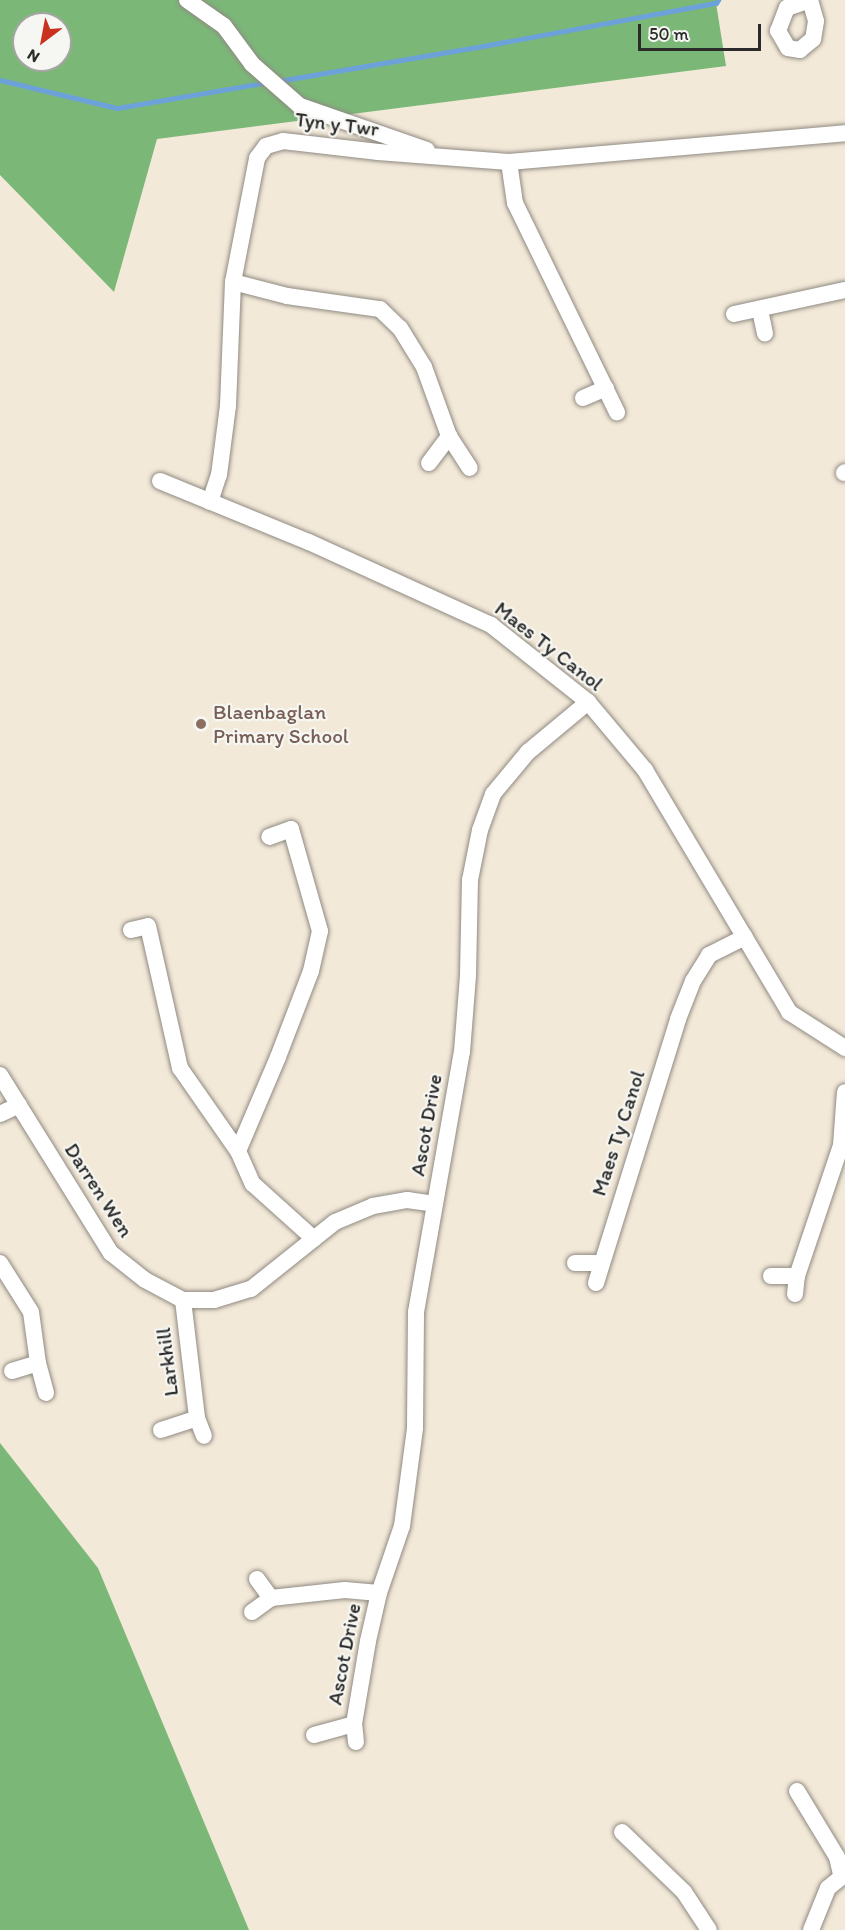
<!DOCTYPE html>
<style>
body{margin:0}
#map{position:relative;width:845px;height:1930px;overflow:hidden;background:#f3e9d8;font-family:Itim,sans-serif}
div>[style]{position:absolute}
[style*='--x']{left:calc(var(--x)*1px);top:calc(var(--y)*1px);width:calc(var(--w)*1px);rotate:calc(var(--a)*1deg)}
.forest>*{inset:0;background:#7bb878}
.stream>*{height:5px;margin:-2.5px;padding:0 2.5px;transform-origin:2.5px;border-radius:2.5px;background:#6da1d9}
.roads{filter:drop-shadow(0 0 2px #8f8a82) drop-shadow(0 0 2px #8f8a82)}
.minor>*{height:16px;margin:-8px;padding:0 8px;transform-origin:8px;border-radius:8px;background:#fff}
.dots>*{width:16px;height:16px;translate:-50% -50%;box-sizing:border-box;border:3px solid #f6f6f2;border-radius:50%}
span{translate:-50% -50%;white-space:nowrap;text-align:center;line-height:1.15;-webkit-text-stroke:4.5px #f6f6f2;paint-order:stroke}
.street-label{font-size:21px;color:#2b2b2b}
.education-label{font-size:21px;color:#785e54}
.left{translate:0 -50%;text-align:left}
.north{position:absolute;left:12px;top:12px;width:60px;height:60px;box-sizing:border-box;background:#f6f6f2;border:2px solid #a5a5a2;border-radius:50%;rotate:212deg;font-size:16px;font-weight:700;line-height:24px;text-align:center;color:#2b2b2b}
.north::after{content:'';display:block;margin:auto;width:21px;height:27px;background:#c8321e;clip-path:polygon(50% 0,100% 100%,50% 72%,0 100%)}
.scale{position:absolute;left:638px;top:24px;width:123px;height:27px;box-sizing:border-box;border:3px solid #2b2b2b;border-top:0;padding-left:8px;font-size:18px;line-height:21px;white-space:nowrap;color:#2b2b2b;-webkit-text-stroke:4px #f6f6f2;paint-order:stroke}
</style>
<div id="map">
<div class="forest">
<div style="clip-path:polygon(evenodd,0 0,718px 0,716px 3px,726px 66px,157px 139px,114px 292px,0 175px,0 0,24px 24px,60px 24px,60px 60px,24px 60px,24px 24px)"></div>
<div style="clip-path:polygon(0 1443px,98px 1568px,249px 1930px,0 1930px)"></div>
</div>
<div class="stream">
<div style="--x:0;--y:80;--w:120;--a:13.5"></div>
<div style="--x:117;--y:108;--w:154;--a:-9.7"></div>
<div style="--x:278;--y:81;--w:208;--a:-9.7"></div>
<div style="--x:483;--y:46;--w:237;--a:-10.5"></div>
<div style="--x:716;--y:3;--w:4;--a:-56"></div>
</div>
<div class="roads">
<div class="minor">
<div style="--x:187;--y:0;--w:45;--a:35.1"></div>
<div style="--x:224;--y:26;--w:47;--a:53.6"></div>
<div style="--x:252;--y:64;--w:64;--a:41.2"></div>
<div style="--x:300;--y:106;--w:134;--a:19.1"></div>
<div style="--x:810;--y:0;--w:22;--a:74"></div>
<div style="--x:816;--y:21;--w:18;--a:99"></div>
<div style="--x:813;--y:39;--w:17;--a:140"></div>
<div style="--x:800;--y:50;--w:12;--a:-171"></div>
<div style="--x:788;--y:48;--w:20;--a:-120"></div>
<div style="--x:778;--y:31;--w:25;--a:-69"></div>
<div style="--x:787;--y:8;--w:24;--a:-19"></div>
<div style="--x:509;--y:162;--w:41;--a:81.7"></div>
<div style="--x:515;--y:203;--w:233;--a:64"></div>
<div style="--x:233;--y:282;--w:56;--a:14.5"></div>
<div style="--x:287;--y:296;--w:94;--a:8"></div>
<div style="--x:380;--y:309;--w:28;--a:44"></div>
<div style="--x:400;--y:328;--w:46;--a:58.4"></div>
<div style="--x:424;--y:367;--w:73;--a:70.1"></div>
<div style="--x:449;--y:436;--w:38;--a:57"></div>
<div style="--x:760;--y:310;--w:24;--a:78"></div>
<div style="--x:734;--y:314;--w:114;--a:-12.2"></div>
<div style="--x:583;--y:398;--w:25;--a:-23"></div>
<div style="--x:429;--y:463;--w:34;--a:-53"></div>
<div style="--x:844;--y:473;--w:1;--a:-45"></div>
<div style="--x:160;--y:481;--w:161;--a:22.3"></div>
<div style="--x:309;--y:542;--w:200;--a:24.5"></div>
<div style="--x:491;--y:625;--w:124;--a:38.4"></div>
<div style="--x:588;--y:702;--w:89;--a:50"></div>
<div style="--x:645;--y:770;--w:282;--a:59.2"></div>
<div style="--x:789;--y:1012;--w:67;--a:32.7"></div>
<div style="--x:210;--y:502;--w:28;--a:-72"></div>
<div style="--x:219;--y:475;--w:70;--a:-82.6"></div>
<div style="--x:228;--y:406;--w:124;--a:-87.7"></div>
<div style="--x:233;--y:282;--w:126;--a:-79"></div>
<div style="--x:257;--y:158;--w:15;--a:-53"></div>
<div style="--x:266;--y:146;--w:18;--a:-16"></div>
<div style="--x:283;--y:141;--w:96;--a:6.6"></div>
<div style="--x:378;--y:152;--w:131;--a:4.4"></div>
<div style="--x:509;--y:162;--w:337;--a:-4.9"></div>
<div style="--x:131;--y:930;--w:17;--a:-13"></div>
<div style="--x:148;--y:926;--w:146;--a:77.3"></div>
<div style="--x:180;--y:1068;--w:101;--a:55.1"></div>
<div style="--x:238;--y:1151;--w:36;--a:66"></div>
<div style="--x:253;--y:1184;--w:82;--a:42"></div>
<div style="--x:0;--y:1075;--w:210;--a:58.1"></div>
<div style="--x:111;--y:1253;--w:43;--a:38.5"></div>
<div style="--x:145;--y:1280;--w:43;--a:27.8"></div>
<div style="--x:183;--y:1300;--w:31;--a:0"></div>
<div style="--x:214;--y:1300;--w:39;--a:-17"></div>
<div style="--x:251;--y:1289;--w:107;--a:-38.6"></div>
<div style="--x:335;--y:1222;--w:41;--a:-22.8"></div>
<div style="--x:373;--y:1206;--w:35;--a:-10"></div>
<div style="--x:407;--y:1200;--w:28;--a:8"></div>
<div style="--x:0;--y:1114;--w:21;--a:-25"></div>
<div style="--x:238;--y:1151;--w:102;--a:-66.9"></div>
<div style="--x:278;--y:1057;--w:92;--a:-69"></div>
<div style="--x:311;--y:971;--w:41;--a:-77.3"></div>
<div style="--x:320;--y:931;--w:106;--a:-105.9"></div>
<div style="--x:291;--y:829;--w:23;--a:160"></div>
<div style="--x:0;--y:1263;--w:58;--a:57.7"></div>
<div style="--x:31;--y:1312;--w:51;--a:82.2"></div>
<div style="--x:38;--y:1363;--w:31;--a:75"></div>
<div style="--x:575;--y:1263;--w:26;--a:0"></div>
<div style="--x:771;--y:1276;--w:26;--a:0"></div>
<div style="--x:596;--y:1283;--w:276;--a:-72.7"></div>
<div style="--x:678;--y:1019;--w:41;--a:-68.5"></div>
<div style="--x:693;--y:981;--w:31;--a:-58"></div>
<div style="--x:709;--y:955;--w:40;--a:-26.6"></div>
<div style="--x:795;--y:1294;--w:18;--a:-84"></div>
<div style="--x:797;--y:1276;--w:138;--a:-71.4"></div>
<div style="--x:841;--y:1145;--w:53;--a:-85.7"></div>
<div style="--x:183;--y:1300;--w:119;--a:83.2"></div>
<div style="--x:197;--y:1418;--w:19;--a:69"></div>
<div style="--x:12;--y:1371;--w:27;--a:-17"></div>
<div style="--x:161;--y:1430;--w:38;--a:-18"></div>
<div style="--x:257;--y:1579;--w:24;--a:54"></div>
<div style="--x:252;--y:1612;--w:24;--a:-36"></div>
<div style="--x:271;--y:1598;--w:74;--a:-6.2"></div>
<div style="--x:345;--y:1590;--w:34;--a:5"></div>
<div style="--x:314;--y:1735;--w:41;--a:-15.4"></div>
<div style="--x:356;--y:1742;--w:18;--a:-96"></div>
<div style="--x:354;--y:1724;--w:84;--a:-80.4"></div>
<div style="--x:368;--y:1641;--w:49;--a:-77.1"></div>
<div style="--x:379;--y:1593;--w:71;--a:-71.1"></div>
<div style="--x:402;--y:1526;--w:99;--a:-82.4"></div>
<div style="--x:415;--y:1428;--w:116;--a:-89.5"></div>
<div style="--x:416;--y:1312;--w:264;--a:-80"></div>
<div style="--x:462;--y:1052;--w:77;--a:-85.5"></div>
<div style="--x:468;--y:975;--w:95;--a:-88.8"></div>
<div style="--x:470;--y:880;--w:51;--a:-78.7"></div>
<div style="--x:480;--y:830;--w:38;--a:-70"></div>
<div style="--x:493;--y:794;--w:55;--a:-50.2"></div>
<div style="--x:528;--y:752;--w:78;--a:-39.8"></div>
<div style="--x:797;--y:1791;--w:77;--a:58.8"></div>
<div style="--x:837;--y:1857;--w:17;--a:77"></div>
<div style="--x:622;--y:1832;--w:86;--a:44.1"></div>
<div style="--x:684;--y:1892;--w:45;--a:56.7"></div>
<div style="--x:811;--y:1930;--w:45;--a:-68"></div>
<div style="--x:828;--y:1888;--w:22;--a:-39"></div>
</div>
</div>
<div class="dots">
<div style="left:201px;top:724px;background:#8d6e63"></div>
</div>
<div class="street-label">
<span style="left:337px;top:124px;rotate:7deg">Tyn y Twr</span>
<span style="left:549px;top:646px;rotate:38deg">Maes Ty Canol</span>
<span style="left:426px;top:1125px;rotate:-80deg">Ascot Drive</span>
<span style="left:618px;top:1133px;rotate:-72deg">Maes Ty Canol</span>
<span style="left:99px;top:1190px;rotate:57deg">Darren Wen</span>
<span style="left:167px;top:1362px;rotate:-97deg">Larkhill</span>
<span style="left:344px;top:1654px;rotate:-79deg">Ascot Drive</span>
</div>
<div class="education-label">
<span class="left" style="left:213px;top:724px">Blaenbaglan<br>Primary School</span>
</div>
<div class="north">N</div>
<div class="scale">50 m</div>
</div>
